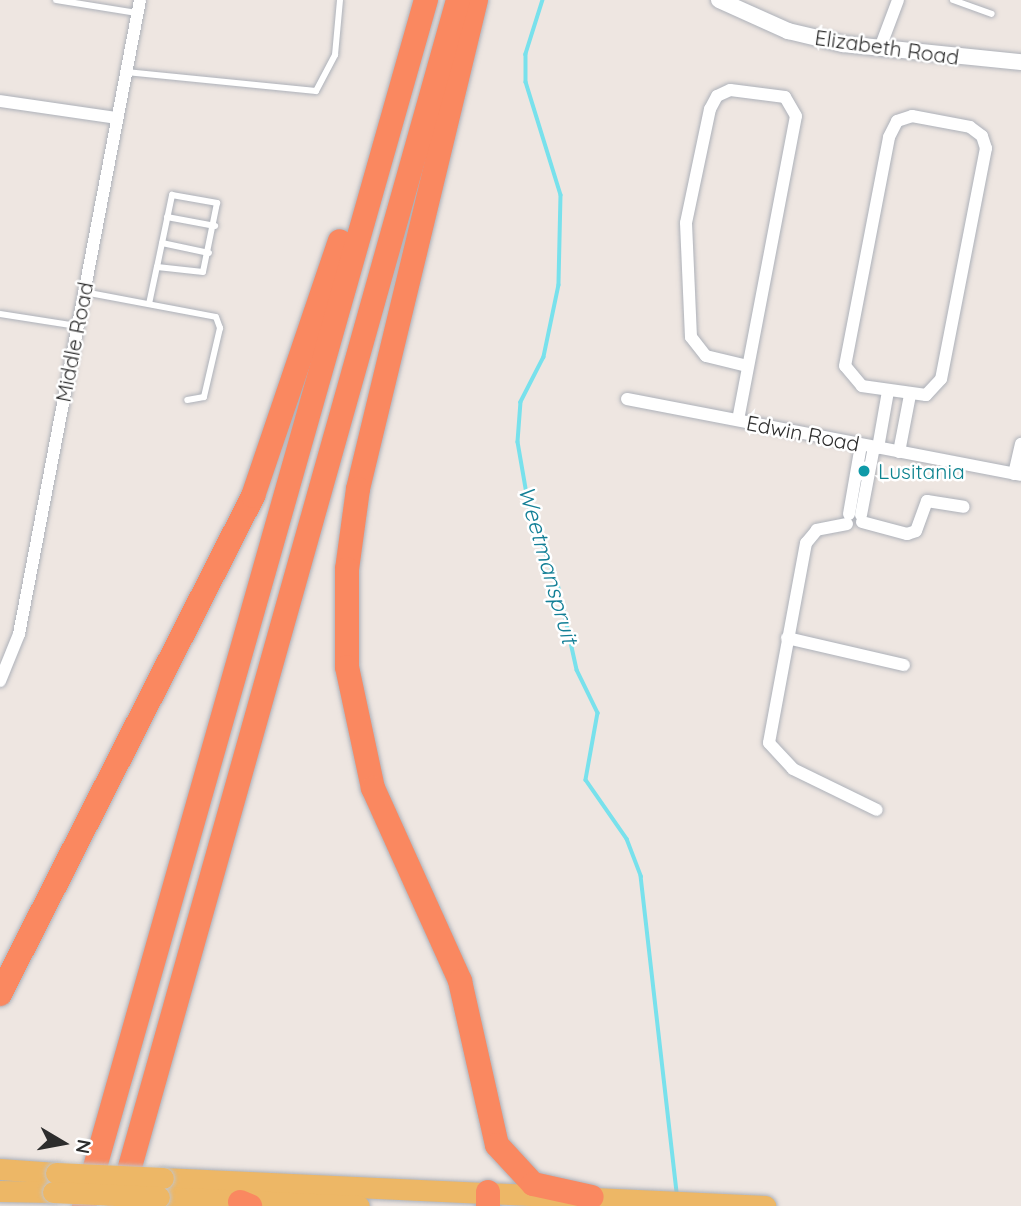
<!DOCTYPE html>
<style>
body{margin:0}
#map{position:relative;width:1021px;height:1206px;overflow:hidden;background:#eee6e1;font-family:Quicksand,sans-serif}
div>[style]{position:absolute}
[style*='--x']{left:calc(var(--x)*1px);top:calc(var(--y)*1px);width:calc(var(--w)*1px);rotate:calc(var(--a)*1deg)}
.stream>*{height:3.5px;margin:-1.75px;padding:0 1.75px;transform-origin:1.75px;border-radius:1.75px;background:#78e1ec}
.roads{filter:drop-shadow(0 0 2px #adb1b9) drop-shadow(0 0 2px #adb1b9)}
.service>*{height:6px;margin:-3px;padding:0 3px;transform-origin:3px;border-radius:3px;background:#fff}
.minor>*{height:12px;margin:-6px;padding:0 6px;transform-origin:6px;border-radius:6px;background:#fff}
.tertiary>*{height:16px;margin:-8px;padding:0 8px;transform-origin:8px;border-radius:8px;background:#fff}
.primary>*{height:21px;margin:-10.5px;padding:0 10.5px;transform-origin:10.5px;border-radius:10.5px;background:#edb766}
.motorway>*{height:24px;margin:-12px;padding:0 12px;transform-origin:12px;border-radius:12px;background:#fa8860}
.bridges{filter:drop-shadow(0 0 2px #c4c4c4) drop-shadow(0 0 2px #c4c4c4)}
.primary-bridge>*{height:21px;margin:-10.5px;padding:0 10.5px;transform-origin:10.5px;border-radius:10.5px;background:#edb766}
.dots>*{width:19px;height:19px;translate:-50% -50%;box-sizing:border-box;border:4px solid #fff;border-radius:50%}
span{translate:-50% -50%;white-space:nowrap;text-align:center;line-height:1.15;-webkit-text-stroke:5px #fff;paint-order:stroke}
.street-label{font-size:21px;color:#2d2d2d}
.culture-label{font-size:21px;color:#0d838f}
.left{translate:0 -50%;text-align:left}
.water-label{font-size:23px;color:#127f96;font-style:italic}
.north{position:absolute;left:28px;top:1108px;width:70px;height:70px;-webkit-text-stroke:5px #fff;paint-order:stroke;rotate:100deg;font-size:19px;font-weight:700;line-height:28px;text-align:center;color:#2d2d2d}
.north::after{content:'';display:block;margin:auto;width:24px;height:32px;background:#2d2d2d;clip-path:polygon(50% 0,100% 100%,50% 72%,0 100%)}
</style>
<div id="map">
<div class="stream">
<div style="--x:543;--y:0;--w:57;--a:107.5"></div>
<div style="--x:526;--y:54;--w:28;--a:90"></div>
<div style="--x:526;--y:82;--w:118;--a:72.8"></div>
<div style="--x:561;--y:195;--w:90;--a:91.3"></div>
<div style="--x:559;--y:285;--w:74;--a:101.8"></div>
<div style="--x:544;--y:357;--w:51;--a:117.1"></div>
<div style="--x:521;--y:402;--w:40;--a:94.3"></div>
<div style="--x:518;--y:442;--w:76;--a:80.2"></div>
<div style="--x:531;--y:517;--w:72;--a:68.1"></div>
<div style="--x:558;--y:584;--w:88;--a:77.5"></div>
<div style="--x:577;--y:670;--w:48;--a:64"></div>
<div style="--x:598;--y:713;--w:68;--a:100.2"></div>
<div style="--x:586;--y:780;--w:72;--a:55.2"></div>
<div style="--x:627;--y:839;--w:40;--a:69"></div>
<div style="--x:641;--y:876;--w:319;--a:83.5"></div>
</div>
<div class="roads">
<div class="service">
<div style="--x:56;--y:0;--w:82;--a:9.1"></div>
<div style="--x:953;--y:0;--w:41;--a:19.7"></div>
<div style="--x:126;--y:72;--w:191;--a:5.7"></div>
<div style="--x:316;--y:91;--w:41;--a:-62.2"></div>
<div style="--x:335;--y:55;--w:55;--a:-84.8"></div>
<div style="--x:167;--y:217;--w:49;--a:10.6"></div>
<div style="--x:162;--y:243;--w:48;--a:12"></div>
<div style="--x:84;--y:292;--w:134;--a:10.7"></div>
<div style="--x:216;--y:317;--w:12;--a:70"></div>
<div style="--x:220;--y:328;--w:71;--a:103.1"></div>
<div style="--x:204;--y:397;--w:17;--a:170"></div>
<div style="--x:149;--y:304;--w:38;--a:-78"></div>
<div style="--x:157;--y:267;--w:74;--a:-78.2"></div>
<div style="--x:172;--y:195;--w:46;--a:10.1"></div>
<div style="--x:217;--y:203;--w:70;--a:101.5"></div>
<div style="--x:203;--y:272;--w:46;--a:-173.8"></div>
<div style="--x:0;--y:314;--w:78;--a:8.9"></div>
</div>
<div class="minor">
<div style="--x:880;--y:48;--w:51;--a:-69.4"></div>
<div style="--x:0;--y:101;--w:118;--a:8.3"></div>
<div style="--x:912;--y:116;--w:59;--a:10.7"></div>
<div style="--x:970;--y:127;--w:15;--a:37"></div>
<div style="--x:982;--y:136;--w:13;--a:72"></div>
<div style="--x:986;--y:148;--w:235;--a:101"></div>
<div style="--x:941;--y:379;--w:22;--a:133"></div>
<div style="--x:926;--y:395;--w:65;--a:-172"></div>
<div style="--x:862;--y:386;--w:26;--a:-130"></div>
<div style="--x:845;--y:366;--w:233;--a:-79.1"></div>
<div style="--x:889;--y:137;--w:18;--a:-63"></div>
<div style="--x:897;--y:121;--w:16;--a:-18"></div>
<div style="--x:627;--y:399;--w:401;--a:10.9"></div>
<div style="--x:738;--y:420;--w:309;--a:-79.2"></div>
<div style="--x:796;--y:116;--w:22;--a:-120"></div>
<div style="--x:785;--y:97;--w:55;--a:-172.7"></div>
<div style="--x:730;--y:90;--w:14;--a:155"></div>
<div style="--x:717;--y:96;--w:15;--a:118"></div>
<div style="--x:710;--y:109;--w:116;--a:101.9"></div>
<div style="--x:686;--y:223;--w:114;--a:87.5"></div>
<div style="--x:691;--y:337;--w:24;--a:52"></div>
<div style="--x:706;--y:356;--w:42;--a:13.7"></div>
<div style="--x:878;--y:448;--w:58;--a:-80"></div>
<div style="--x:899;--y:452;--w:58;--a:-79.1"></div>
<div style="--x:1014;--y:474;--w:31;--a:-77"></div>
<div style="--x:849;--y:514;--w:70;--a:-80.1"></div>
<div style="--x:861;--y:515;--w:69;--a:-79.2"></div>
<div style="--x:862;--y:522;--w:47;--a:14.9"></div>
<div style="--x:907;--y:534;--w:9;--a:-18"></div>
<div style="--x:916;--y:531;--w:32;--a:-70"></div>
<div style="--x:927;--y:501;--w:37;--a:9"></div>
<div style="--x:847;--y:524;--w:31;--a:169"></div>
<div style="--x:817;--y:530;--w:17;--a:130"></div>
<div style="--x:806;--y:543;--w:203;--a:100.5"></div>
<div style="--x:769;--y:743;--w:35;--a:47"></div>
<div style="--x:793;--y:769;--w:93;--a:26"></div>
<div style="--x:787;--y:638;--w:120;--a:13"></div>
<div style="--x:0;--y:681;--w:51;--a:-68"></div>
<div style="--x:19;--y:634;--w:645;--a:-79.19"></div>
</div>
<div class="tertiary">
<div style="--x:719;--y:0;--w:76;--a:24.2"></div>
<div style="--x:788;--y:31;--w:57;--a:13.3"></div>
<div style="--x:843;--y:44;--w:179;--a:5.8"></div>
</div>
<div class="primary">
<div style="--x:0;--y:1169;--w:56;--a:4.1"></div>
<div style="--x:163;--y:1178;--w:603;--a:2.66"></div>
<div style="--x:0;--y:1191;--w:53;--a:1.1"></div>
<div style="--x:159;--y:1197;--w:200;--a:2.6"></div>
</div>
<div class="motorway">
<div style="--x:476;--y:0;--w:503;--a:103.57"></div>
<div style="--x:358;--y:489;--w:81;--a:97.8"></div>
<div style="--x:347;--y:569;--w:98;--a:90"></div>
<div style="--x:347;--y:667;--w:124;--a:77.9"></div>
<div style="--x:373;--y:788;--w:212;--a:65.7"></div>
<div style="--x:460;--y:981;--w:168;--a:77.3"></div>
<div style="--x:497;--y:1145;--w:53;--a:47.3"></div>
<div style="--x:533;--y:1184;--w:60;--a:12.4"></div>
<div style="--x:0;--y:994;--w:559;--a:-63.07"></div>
<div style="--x:253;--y:496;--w:269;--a:-71.2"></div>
<div style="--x:488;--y:1192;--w:14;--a:90"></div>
<div style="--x:240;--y:1202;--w:11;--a:22"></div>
<div style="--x:84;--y:1206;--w:1254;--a:-74.17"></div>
<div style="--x:119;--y:1206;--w:1253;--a:-74.3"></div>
</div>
</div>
<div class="bridges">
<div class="primary-bridge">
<div style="--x:56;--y:1173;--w:107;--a:2.7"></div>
<div style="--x:53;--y:1192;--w:106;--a:2.7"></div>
</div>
</div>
<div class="dots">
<div style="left:864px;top:471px;background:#0f9aa8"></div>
</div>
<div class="street-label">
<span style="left:887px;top:47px;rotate:8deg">Elizabeth Road</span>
<span style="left:74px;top:342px;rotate:-79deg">Middle Road</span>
<span style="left:803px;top:433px;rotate:11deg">Edwin Road</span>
</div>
<div class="culture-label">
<span class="left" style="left:878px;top:471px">Lusitania</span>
</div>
<div class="water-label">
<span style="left:548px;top:565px;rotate:74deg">Weetmanspruit</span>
</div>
<div class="north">N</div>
</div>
